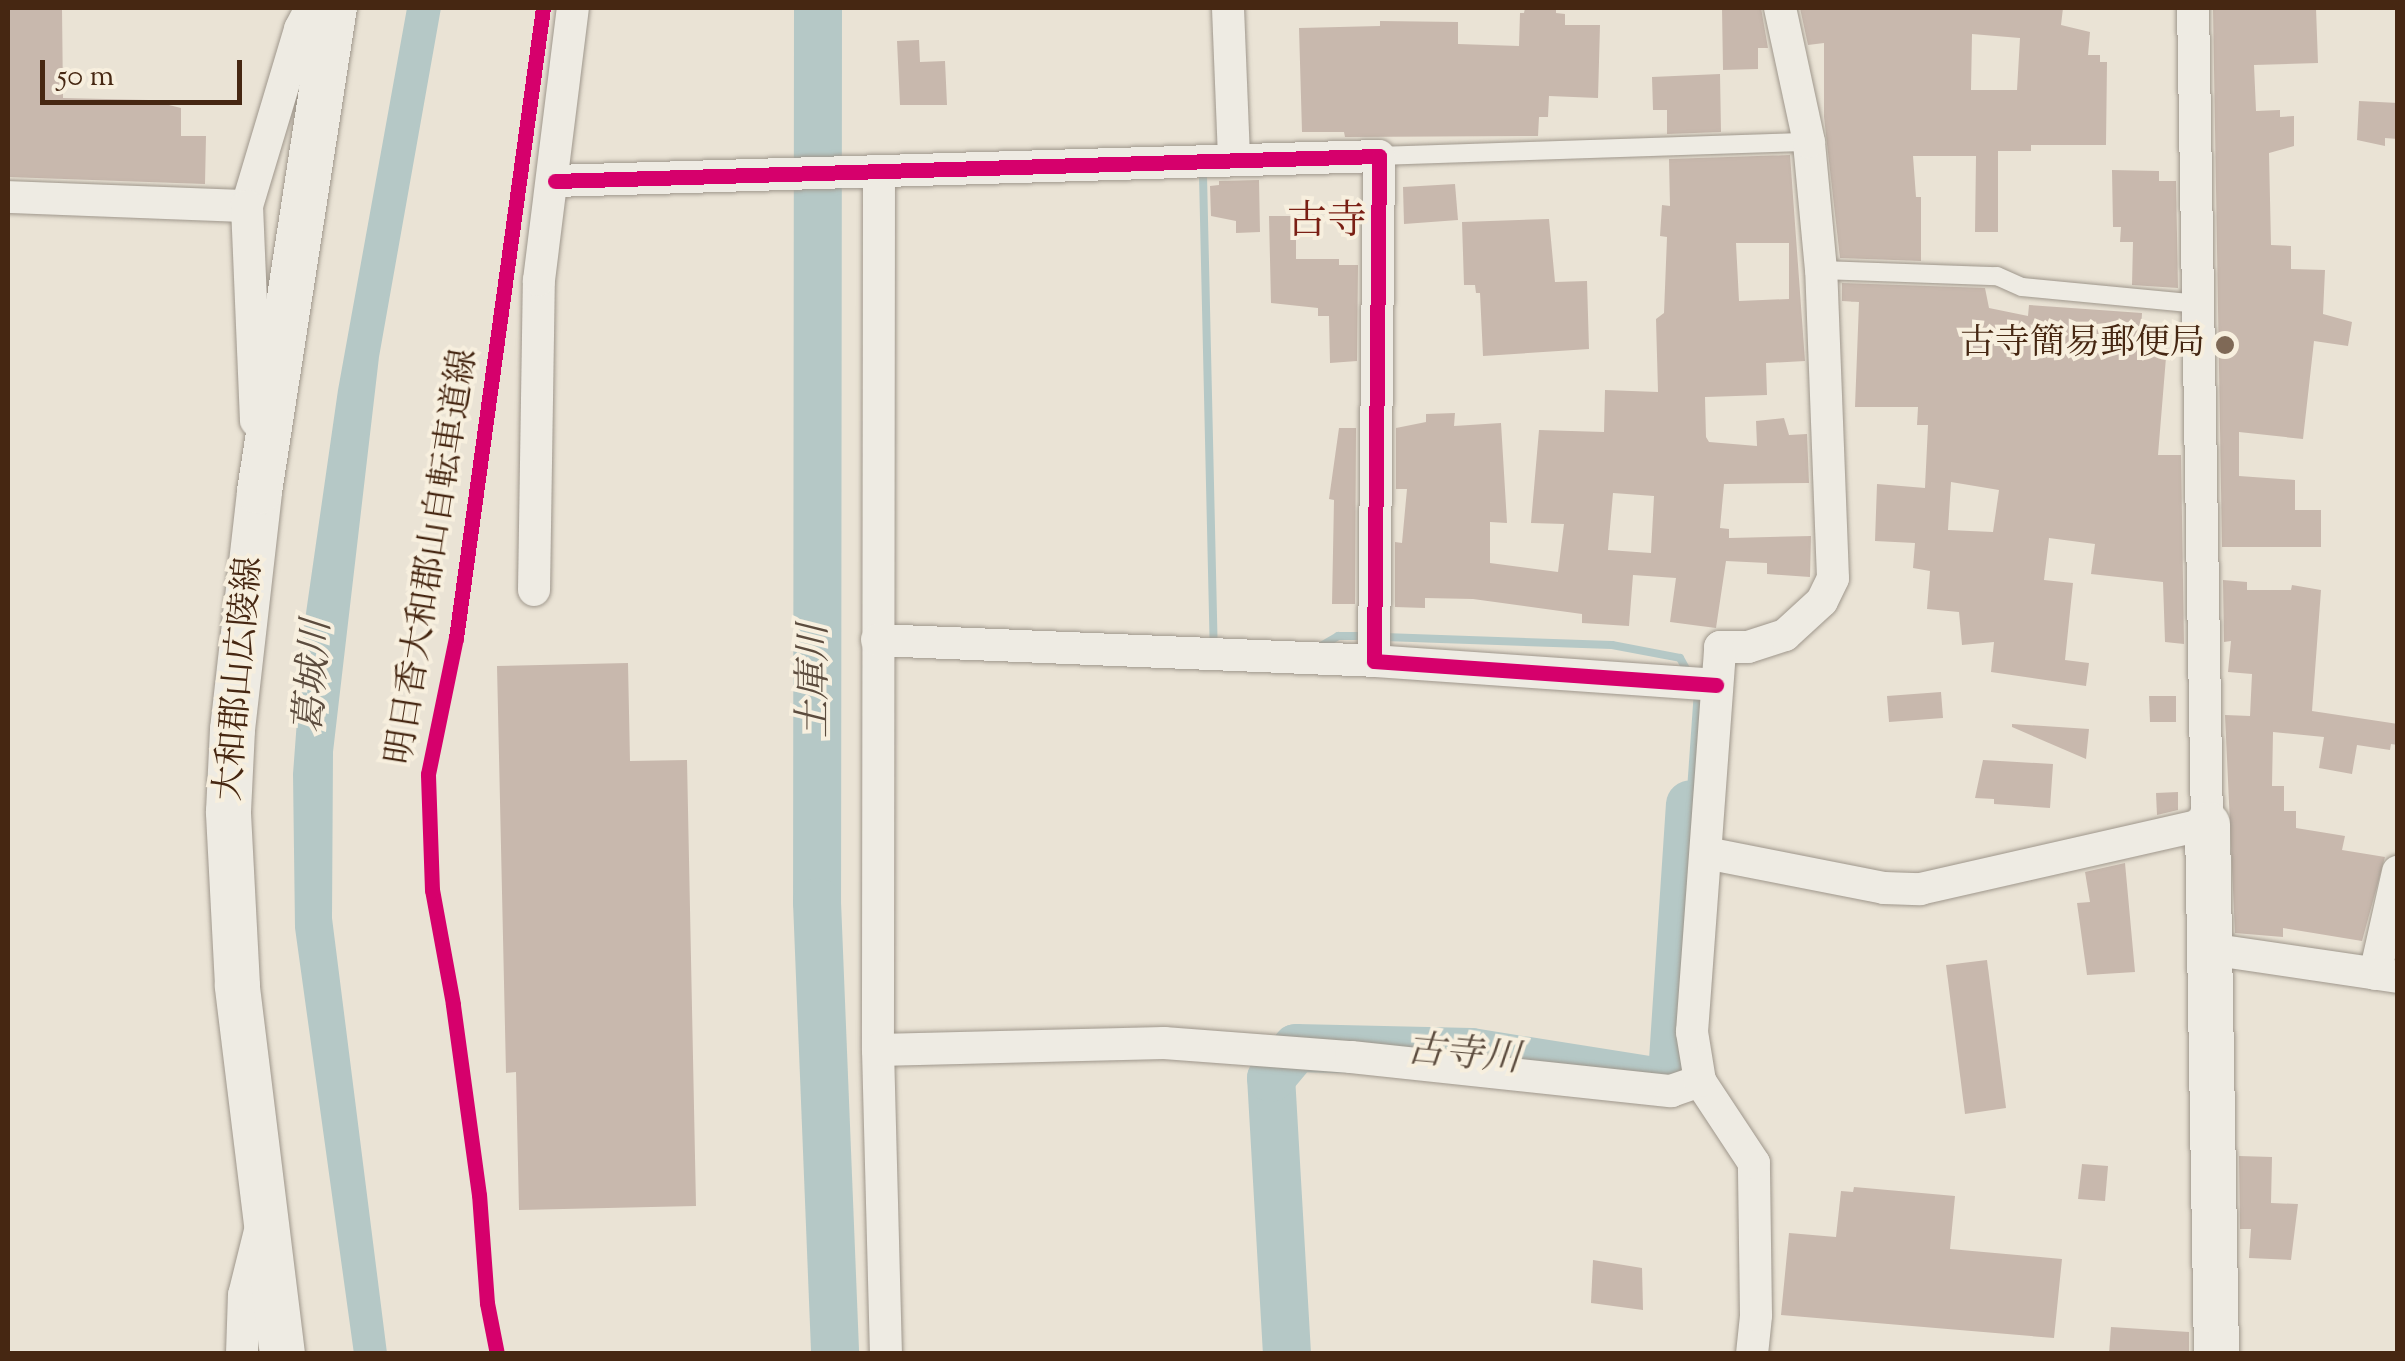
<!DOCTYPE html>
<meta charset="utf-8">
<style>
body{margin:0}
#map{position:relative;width:2405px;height:1361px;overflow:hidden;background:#eae3d5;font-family:"Sorts Mill Goudy","Noto Serif JP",serif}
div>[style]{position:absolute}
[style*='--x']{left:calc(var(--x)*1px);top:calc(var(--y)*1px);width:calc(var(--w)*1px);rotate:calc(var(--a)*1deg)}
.water>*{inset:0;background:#b5c8c6}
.stream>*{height:8px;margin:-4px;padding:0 4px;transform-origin:4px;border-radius:4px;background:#b5c8c6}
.river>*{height:48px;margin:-24px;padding:0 24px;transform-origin:24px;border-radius:24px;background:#b5c8c6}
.building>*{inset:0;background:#c8b8ad}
.roads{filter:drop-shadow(0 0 2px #9f978c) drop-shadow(0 0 2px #9f978c)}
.lane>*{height:18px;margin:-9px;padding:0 9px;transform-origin:9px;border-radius:9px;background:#eeebe3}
.street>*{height:32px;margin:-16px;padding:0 16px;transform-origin:16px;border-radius:16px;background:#eeebe3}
.secondary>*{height:45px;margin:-22.5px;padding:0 22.5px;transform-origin:22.5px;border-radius:22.5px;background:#eeebe3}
.cycleway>*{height:15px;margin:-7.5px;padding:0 7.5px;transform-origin:7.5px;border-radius:7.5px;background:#d6006c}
.dots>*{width:28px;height:28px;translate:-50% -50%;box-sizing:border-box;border:5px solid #f7efde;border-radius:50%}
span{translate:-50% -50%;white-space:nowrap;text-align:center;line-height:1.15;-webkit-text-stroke:8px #f7efde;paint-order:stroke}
.poi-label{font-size:35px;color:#462712}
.right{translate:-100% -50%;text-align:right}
.street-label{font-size:35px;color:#462712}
.water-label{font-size:38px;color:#5c4c3e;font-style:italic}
.quarter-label{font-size:40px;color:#7a1f14}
.frame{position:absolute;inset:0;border:10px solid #462712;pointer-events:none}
.scale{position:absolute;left:40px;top:60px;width:202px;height:45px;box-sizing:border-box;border:5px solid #462712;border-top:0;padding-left:12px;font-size:30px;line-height:35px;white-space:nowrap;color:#462712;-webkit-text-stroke:8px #f7efde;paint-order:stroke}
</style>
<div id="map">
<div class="water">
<div style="clip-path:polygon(407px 8px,441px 8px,379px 357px,333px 752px,332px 918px,387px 1353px,354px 1354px,295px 928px,293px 774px,304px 627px,338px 390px)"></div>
</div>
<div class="stream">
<div style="--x:1203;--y:175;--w:470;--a:88.7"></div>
<div style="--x:1384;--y:637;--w:228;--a:2"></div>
<div style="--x:1612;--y:645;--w:69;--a:10.8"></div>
<div style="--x:1680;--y:658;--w:18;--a:61"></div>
<div style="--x:1321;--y:646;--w:20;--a:-30"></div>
<div style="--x:1338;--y:636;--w:27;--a:0"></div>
<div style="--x:1690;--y:805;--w:115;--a:-86"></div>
</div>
<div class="river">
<div style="--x:818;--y:8;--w:894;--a:90.06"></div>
<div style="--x:817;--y:902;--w:452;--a:87.7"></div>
<div style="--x:1287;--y:1354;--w:276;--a:-93.3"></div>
<div style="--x:1271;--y:1078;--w:39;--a:-50"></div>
<div style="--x:1296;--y:1048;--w:175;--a:1.3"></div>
<div style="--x:1471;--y:1052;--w:192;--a:9"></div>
<div style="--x:1661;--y:1082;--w:13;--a:-32"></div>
<div style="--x:1672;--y:1075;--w:271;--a:-86.2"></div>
</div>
<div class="building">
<div style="clip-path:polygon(8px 8px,62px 8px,63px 98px,149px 100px,181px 108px,181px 136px,206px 136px,205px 184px,8px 177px)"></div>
<div style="clip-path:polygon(1525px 8px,1556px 8px,1556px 13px,1565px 14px,1565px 25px,1600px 25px,1598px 98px,1549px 96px,1548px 117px,1539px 117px,1538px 136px,1345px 137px,1344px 132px,1302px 132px,1299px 28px,1380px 26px,1380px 21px,1458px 22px,1458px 44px,1519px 46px,1520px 13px,1524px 13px)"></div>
<div style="clip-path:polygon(1722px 8px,1761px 8px,1768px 48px,1758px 48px,1758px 69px,1723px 70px)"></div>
<div style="clip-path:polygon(evenodd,1800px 8px,2063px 8px,2061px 25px,2090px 32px,2088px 55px,2100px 55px,2100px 62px,2107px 62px,2106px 145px,2031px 145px,2031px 151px,1998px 151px,1998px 232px,1975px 232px,1976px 156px,1913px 156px,1916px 197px,1921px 197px,1921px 261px,1840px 258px,1824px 117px,1824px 43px,1808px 45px,1800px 8px,1972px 34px,2020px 38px,2017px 90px,1971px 90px,1972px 34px)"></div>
<div style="clip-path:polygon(2213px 8px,2316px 8px,2318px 63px,2254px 65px,2256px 111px,2280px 110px,2280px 117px,2294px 116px,2294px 146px,2269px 153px,2271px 245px,2291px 246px,2291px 269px,2325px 270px,2323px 314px,2352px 322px,2348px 346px,2314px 341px,2303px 439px,2239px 432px,2239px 476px,2295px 480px,2295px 510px,2321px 510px,2321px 547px,2222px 547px)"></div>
<div style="clip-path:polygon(919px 40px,920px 62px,945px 61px,947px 105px,900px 105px,897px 41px)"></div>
<div style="clip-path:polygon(1720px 74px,1721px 132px,1667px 134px,1667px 110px,1653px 110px,1652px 77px)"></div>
<div style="clip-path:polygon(2359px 101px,2398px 103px,2398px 139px,2385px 138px,2385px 146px,2357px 140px)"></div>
<div style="clip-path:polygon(evenodd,1790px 155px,1805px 361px,1766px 363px,1767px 395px,1705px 397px,1706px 437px,1709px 442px,1757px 446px,1756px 421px,1784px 418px,1789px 435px,1807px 434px,1809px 483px,1724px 484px,1720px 528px,1729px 529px,1729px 538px,1811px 536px,1810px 577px,1767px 574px,1767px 563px,1726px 561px,1716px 628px,1670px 622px,1676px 578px,1633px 575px,1629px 626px,1582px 623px,1582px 614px,1473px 599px,1425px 598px,1425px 608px,1395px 607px,1395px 542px,1402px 543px,1407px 489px,1396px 489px,1396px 428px,1426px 422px,1426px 414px,1455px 413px,1454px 426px,1501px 423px,1507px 523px,1490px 522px,1490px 563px,1558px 572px,1564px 524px,1531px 523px,1539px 430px,1604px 432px,1605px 390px,1658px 392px,1656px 319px,1664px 313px,1667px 237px,1660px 236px,1662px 205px,1670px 206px,1669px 159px,1790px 155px,1736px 243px,1789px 243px,1789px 299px,1739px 301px,1736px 243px,1790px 155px,1613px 493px,1654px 496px,1651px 553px,1608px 550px,1613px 493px)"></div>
<div style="clip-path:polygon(2112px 170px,2159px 171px,2159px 181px,2176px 181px,2178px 288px,2132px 285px,2133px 242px,2120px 242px,2121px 227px,2113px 227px)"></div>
<div style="clip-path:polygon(1259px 180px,1260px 232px,1236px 233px,1236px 221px,1211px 216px,1210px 186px,1219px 185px,1219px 181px)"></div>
<div style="clip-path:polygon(1455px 184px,1458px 220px,1404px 224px,1403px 187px)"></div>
<div style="clip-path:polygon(1269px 216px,1296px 216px,1296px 259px,1339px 259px,1339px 265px,1358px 265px,1357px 361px,1330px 363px,1329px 316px,1318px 316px,1318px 308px,1271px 303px)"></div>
<div style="clip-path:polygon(1549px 219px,1555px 282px,1587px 281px,1589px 349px,1483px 356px,1480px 293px,1476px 293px,1475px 285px,1464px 285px,1462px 222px)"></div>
<div style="clip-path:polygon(evenodd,1842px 283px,1985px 288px,1989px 308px,2028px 316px,2029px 305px,2142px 313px,2141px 331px,2168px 333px,2158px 455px,2181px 455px,2184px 644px,2165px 642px,2163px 582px,2091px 574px,2095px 544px,2049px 538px,2044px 580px,2073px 583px,2065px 660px,2089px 663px,2086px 686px,1991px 672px,1994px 642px,1962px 645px,1959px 612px,1927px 609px,1930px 571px,1913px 568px,1915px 543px,1875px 541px,1877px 484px,1925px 488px,1928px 425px,1917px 425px,1918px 407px,1855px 407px,1859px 302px,1842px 301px,1842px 283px,1951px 482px,1999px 490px,1993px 532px,1948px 530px,1951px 482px)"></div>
<div style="clip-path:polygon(1339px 428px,1356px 428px,1355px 604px,1332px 604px,1334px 500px,1329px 499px)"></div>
<div style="clip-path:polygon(2223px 580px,2247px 582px,2247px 590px,2291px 590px,2292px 585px,2321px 590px,2312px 711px,2398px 724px,2398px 745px,2391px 744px,2390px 750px,2357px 745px,2352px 774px,2319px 768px,2324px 737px,2273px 732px,2272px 786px,2284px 786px,2284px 811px,2296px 811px,2296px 828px,2345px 836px,2342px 850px,2385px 857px,2362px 941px,2283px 928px,2283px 937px,2235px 933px,2225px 715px,2250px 716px,2252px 674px,2228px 672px,2231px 641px,2224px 642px)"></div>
<div style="clip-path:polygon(628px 663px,630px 761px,687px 760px,696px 1206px,519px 1210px,516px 1072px,506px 1073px,497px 666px)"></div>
<div style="clip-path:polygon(1941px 692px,1943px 718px,1889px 722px,1887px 696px)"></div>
<div style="clip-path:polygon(2149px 696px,2176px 696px,2176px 722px,2150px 722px)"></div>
<div style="clip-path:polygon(2012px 724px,2089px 729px,2086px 759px,2012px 727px)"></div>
<div style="clip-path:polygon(1983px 760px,2053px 764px,2050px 808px,1994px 804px,1994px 799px,1975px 798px)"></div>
<div style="clip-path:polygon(2178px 792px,2178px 810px,2157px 815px,2156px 793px)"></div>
<div style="clip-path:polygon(2125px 863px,2135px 972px,2087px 975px,2077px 903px,2090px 902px,2085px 872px)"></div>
<div style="clip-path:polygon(1987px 960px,2006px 1108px,1965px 1114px,1946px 965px)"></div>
<div style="clip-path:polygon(2239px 1156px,2272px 1157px,2271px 1203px,2298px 1204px,2291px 1260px,2249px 1258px,2251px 1229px,2240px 1229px)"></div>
<div style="clip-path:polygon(2082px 1164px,2108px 1166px,2105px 1201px,2078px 1199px)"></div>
<div style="clip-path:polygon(1854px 1187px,1955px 1196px,1950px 1249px,2062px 1259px,2054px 1338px,1781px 1315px,1789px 1233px,1836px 1237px,1841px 1191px,1853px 1192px)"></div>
<div style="clip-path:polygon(1593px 1260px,1642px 1268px,1643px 1310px,1591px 1303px)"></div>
<div style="clip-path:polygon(2111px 1327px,2189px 1332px,2189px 1354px,2109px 1354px)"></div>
</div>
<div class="roads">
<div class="lane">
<div style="--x:1379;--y:156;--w:430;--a:-1.9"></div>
<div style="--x:1821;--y:270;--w:176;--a:2"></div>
<div style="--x:1997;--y:276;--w:27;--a:24"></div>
<div style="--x:2022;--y:287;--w:178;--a:5.5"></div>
</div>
<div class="street">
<div style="--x:1228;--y:8;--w:150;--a:87.7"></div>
<div style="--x:879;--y:175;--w:875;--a:90.07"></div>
<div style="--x:878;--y:1050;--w:304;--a:88.5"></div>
<div style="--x:555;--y:181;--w:824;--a:-1.74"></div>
<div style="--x:1379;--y:156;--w:505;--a:90.57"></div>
<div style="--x:1374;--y:661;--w:343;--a:4"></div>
<div style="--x:8;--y:197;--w:239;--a:2.2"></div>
<div style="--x:247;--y:206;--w:185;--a:-73.3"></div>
<div style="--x:300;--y:29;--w:24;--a:-62"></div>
<div style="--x:247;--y:206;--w:215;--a:87.6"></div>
<div style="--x:534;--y:590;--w:310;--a:-89.1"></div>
<div style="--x:539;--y:280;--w:274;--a:-82.9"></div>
<div style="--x:877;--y:640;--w:497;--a:2.4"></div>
<div style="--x:1706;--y:853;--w:181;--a:11.1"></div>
<div style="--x:1884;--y:888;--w:36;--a:2"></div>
<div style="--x:1920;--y:889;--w:294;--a:-12.8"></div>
<div style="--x:2207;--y:824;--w:816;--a:-90.98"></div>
<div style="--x:2209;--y:949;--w:191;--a:8.4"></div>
<div style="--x:2375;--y:974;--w:105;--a:-77.3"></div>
<div style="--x:878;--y:1050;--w:286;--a:-1.4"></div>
<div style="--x:1164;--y:1043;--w:188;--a:4.3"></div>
<div style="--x:1351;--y:1057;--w:322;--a:6.1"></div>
<div style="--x:1671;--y:1091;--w:31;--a:-19"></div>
<div style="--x:242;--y:1354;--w:59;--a:-88.1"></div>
<div style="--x:244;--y:1295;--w:66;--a:-76"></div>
<div style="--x:1752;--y:1354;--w:39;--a:-84"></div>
<div style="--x:1756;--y:1315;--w:152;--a:-90.8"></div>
<div style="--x:1754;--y:1163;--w:98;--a:-123.4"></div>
<div style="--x:1700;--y:1081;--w:50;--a:-99.3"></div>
<div style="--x:1692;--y:1032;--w:386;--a:-85.8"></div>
<div style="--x:1720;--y:647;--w:28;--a:0"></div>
<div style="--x:1748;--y:647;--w:39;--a:-18"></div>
<div style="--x:1785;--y:635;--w:50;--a:-42.6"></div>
<div style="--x:1822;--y:601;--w:25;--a:-64"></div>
<div style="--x:1833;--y:578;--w:308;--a:-92.2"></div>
<div style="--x:1821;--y:270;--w:129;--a:-95.4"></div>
<div style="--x:1809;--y:142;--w:137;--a:-102.2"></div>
</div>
<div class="secondary">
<div style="--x:2207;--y:824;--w:530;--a:89.03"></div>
<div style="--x:282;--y:1354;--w:372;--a:-97"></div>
<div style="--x:237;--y:985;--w:174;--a:-93"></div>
<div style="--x:228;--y:811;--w:82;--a:-87.2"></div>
<div style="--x:232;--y:729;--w:240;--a:-83.5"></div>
<div style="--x:259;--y:491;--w:489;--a:-81.2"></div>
</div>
</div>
<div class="cycleway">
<div style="--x:555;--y:181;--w:824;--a:-1.74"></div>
<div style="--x:1379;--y:156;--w:505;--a:90.57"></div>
<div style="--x:1374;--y:661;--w:343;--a:4"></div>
<div style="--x:497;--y:1354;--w:52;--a:-101.1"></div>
<div style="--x:487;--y:1303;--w:108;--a:-94.2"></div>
<div style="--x:479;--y:1195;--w:193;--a:-97.8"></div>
<div style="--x:453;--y:1004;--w:116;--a:-100.4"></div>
<div style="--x:432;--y:890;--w:116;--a:-92"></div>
<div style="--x:428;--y:774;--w:139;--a:-78.4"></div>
<div style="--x:456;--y:638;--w:636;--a:-82.14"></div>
</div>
<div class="dots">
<div style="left:2225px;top:345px;background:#7f6956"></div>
</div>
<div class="poi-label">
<span class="right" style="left:2205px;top:345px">古寺簡易郵便局</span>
</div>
<div class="street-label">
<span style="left:434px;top:557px;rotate:-81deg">明日香大和郡山自転車道線</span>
<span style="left:241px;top:679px;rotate:-85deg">大和郡山広陵線</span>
</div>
<div class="water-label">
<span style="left:316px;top:677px;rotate:-86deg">葛城川</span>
<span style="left:817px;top:681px;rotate:-90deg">土庫川</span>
<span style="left:1463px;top:1057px;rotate:5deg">古寺川</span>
</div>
<div class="quarter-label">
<span style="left:1327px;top:224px">古寺</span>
</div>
<div class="frame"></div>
<div class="scale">50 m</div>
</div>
